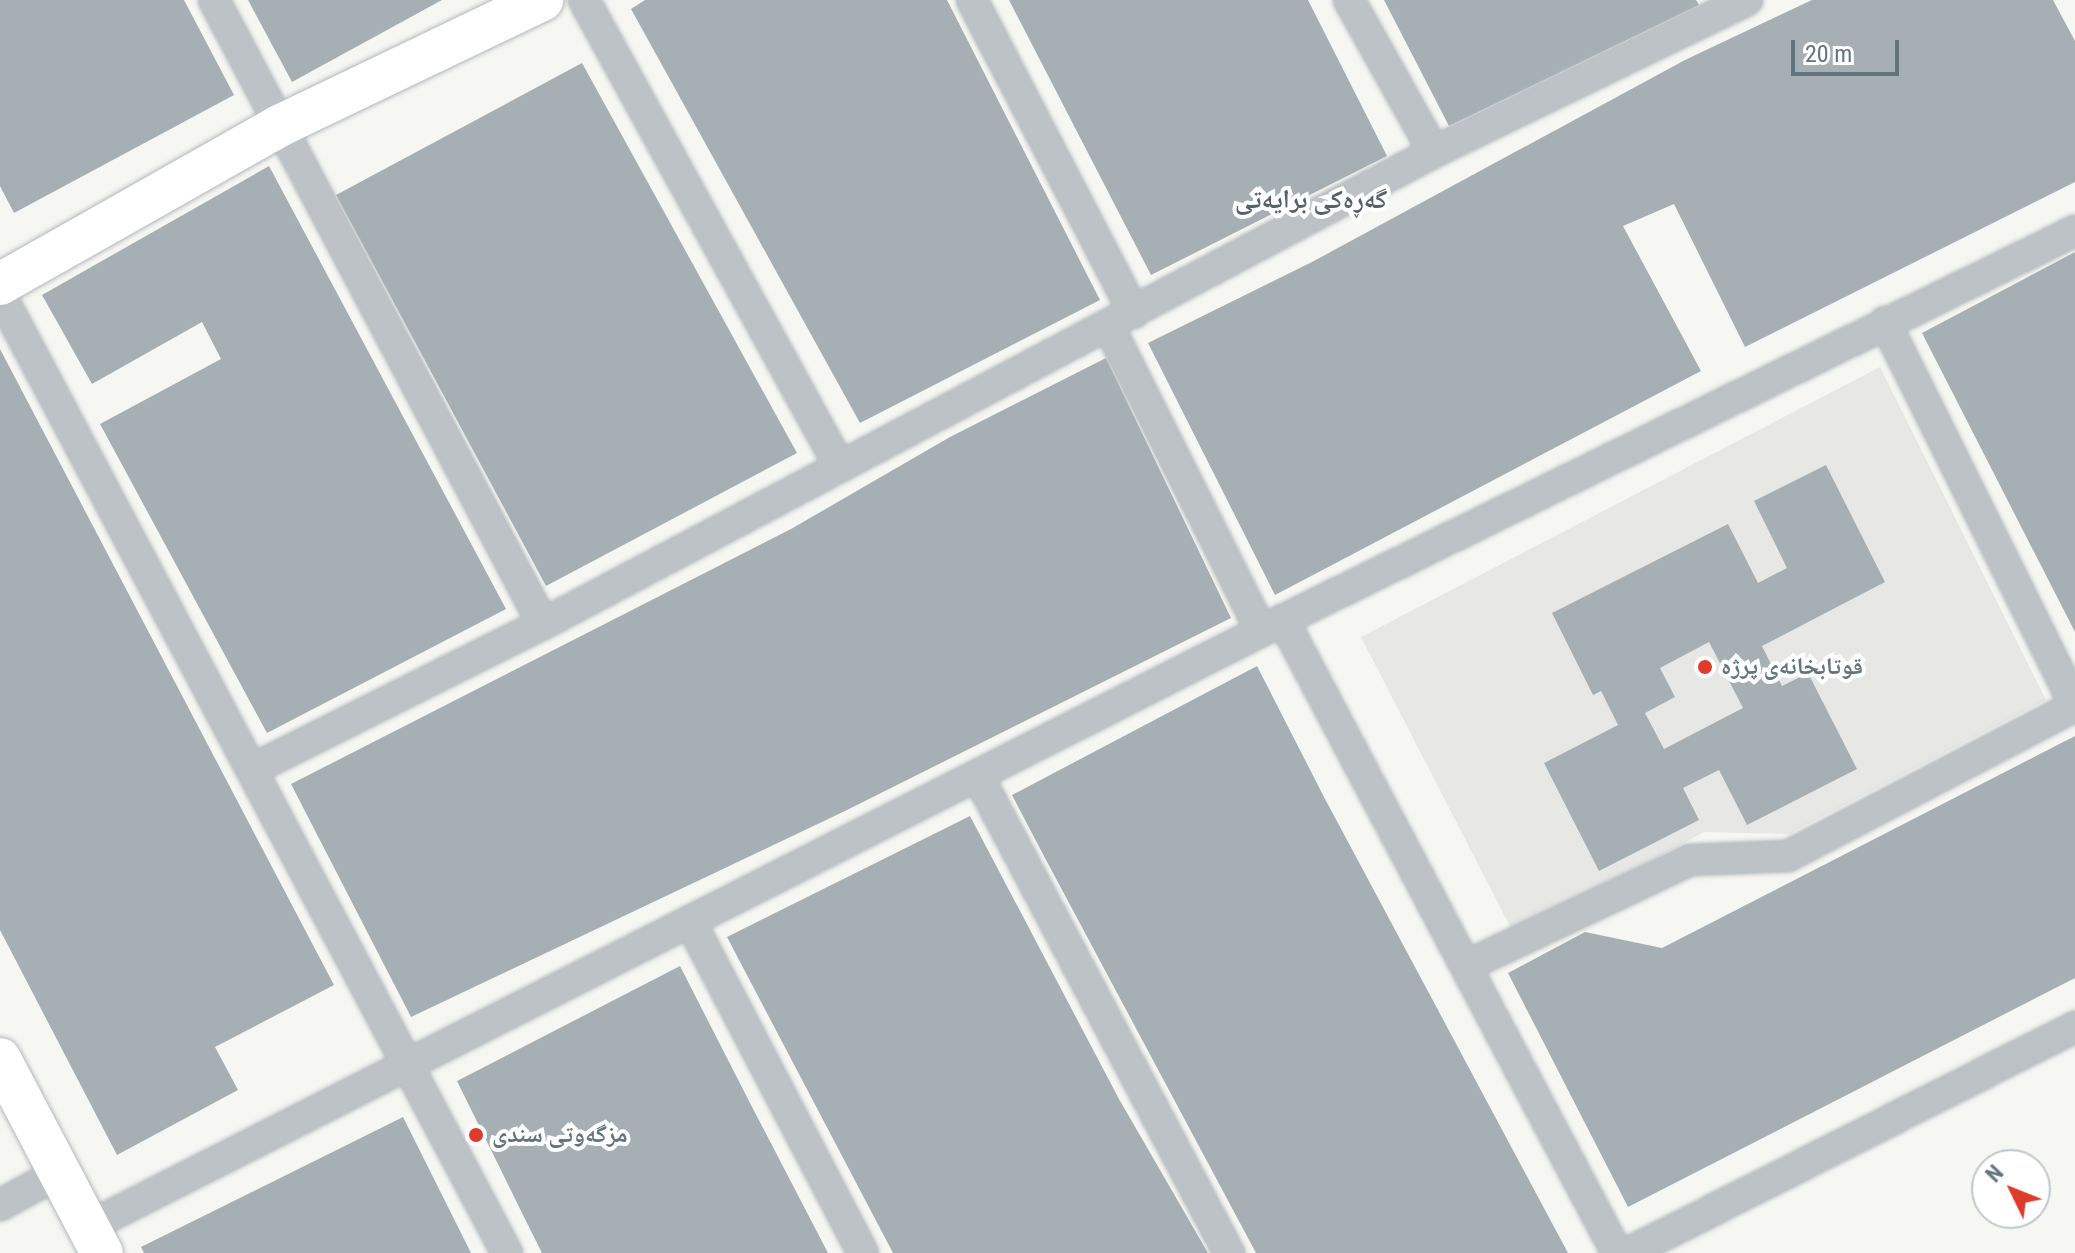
<!DOCTYPE html>
<meta charset="utf-8">
<style>
body{margin:0}
#map{position:relative;width:2075px;height:1253px;overflow:hidden;background:#f6f6f3;font-family:"Roboto Condensed","Noto Naskh Arabic",sans-serif}
div>[style]{position:absolute}
[style*='--x']{left:calc(var(--x)*1px);top:calc(var(--y)*1px);width:calc(var(--w)*1px);rotate:calc(var(--a)*1deg)}
.built>*{inset:0;background:#e7e7e6}
.building>*{inset:0;background:#a6b0b4}
.roads{filter:drop-shadow(0 0 2px #b1b8bb) drop-shadow(0 0 2px #b1b8bb)}
.street>*{height:30px;margin:-15px;padding:0 15px;transform-origin:15px;border-radius:15px;background:#bcc2c5}
.secondary>*{height:42px;margin:-21px;padding:0 21px;transform-origin:21px;border-radius:21px;background:#fff}
.dots>*{width:22px;height:22px;translate:-50% -50%;box-sizing:border-box;border:4px solid #fff;border-radius:50%}
span{translate:-50% -50%;white-space:nowrap;text-align:center;line-height:1.15;-webkit-text-stroke:8px #fff;paint-order:stroke}
.poi-label{font-size:24px;color:#62757d;font-weight:700}
.left{translate:0 -50%;text-align:left}
.neighbourhood-label{font-size:26px;color:#546268;font-weight:700}
.north{position:absolute;left:1971px;top:1149px;width:80px;height:80px;box-sizing:border-box;background:#fff;border:2px solid #c0c8cb;border-radius:50%;rotate:313deg;font-size:22px;font-weight:700;line-height:32px;text-align:center;color:#62757d}
.north::after{content:'';display:block;margin:auto;width:28px;height:36px;background:#de3b2b;clip-path:polygon(50% 0,100% 100%,50% 72%,0 100%)}
.scale{position:absolute;left:1791px;top:40px;width:108px;height:36px;box-sizing:border-box;border:4px solid #62757d;border-top:0;padding-left:10px;font-size:24px;line-height:28px;white-space:nowrap;color:#62757d;-webkit-text-stroke:6px #fff;paint-order:stroke}
</style>
<div id="map">
<div class="built">
<div style="clip-path:polygon(1880px 367px,2046px 700px,1789px 834px,1704px 832px,1514px 934px,1361px 637px)"></div>
</div>
<div class="building">
<div style="clip-path:polygon(0 0,184px 0,234px 95px,14px 213px,0 186px)"></div>
<div style="clip-path:polygon(248px 0,442px 0,292px 82px)"></div>
<div style="clip-path:polygon(645px 0,947px 0,1100px 300px,860px 423px,631px 9px)"></div>
<div style="clip-path:polygon(1009px 0,1308px 0,1387px 156px,1151px 275px)"></div>
<div style="clip-path:polygon(1384px 0,1696px 0,1699px 5px,1449px 126px)"></div>
<div style="clip-path:polygon(1812px 0,2053px 0,2075px 41px,2075px 182px,1745px 347px,1674px 204px,1623px 226px,1701px 371px,1275px 595px,1148px 343px,1312px 262px,1685px 60px)"></div>
<div style="clip-path:polygon(582px 63px,797px 453px,546px 586px,336px 195px)"></div>
<div style="clip-path:polygon(269px 166px,506px 609px,267px 733px,100px 424px,221px 359px,202px 322px,92px 384px,42px 295px)"></div>
<div style="clip-path:polygon(2075px 252px,2075px 632px,1922px 333px)"></div>
<div style="clip-path:polygon(0 349px,334px 985px,215px 1047px,238px 1090px,117px 1155px,0 930px)"></div>
<div style="clip-path:polygon(1106px 358px,1231px 618px,845px 811px,411px 1017px,291px 784px,791px 529px,950px 437px)"></div>
<div style="clip-path:polygon(evenodd,1826px 465px,1885px 582px,1762px 646px,1782px 686px,1808px 673px,1857px 769px,1747px 825px,1719px 770px,1683px 788px,1699px 820px,1599px 871px,1544px 763px,1618px 725px,1601px 691px,1593px 695px,1552px 613px,1728px 524px,1758px 583px,1787px 568px,1754px 501px,1826px 465px,1709px 642px,1743px 708px,1664px 749px,1645px 713px,1675px 697px,1660px 668px,1709px 642px)"></div>
<div style="clip-path:polygon(1257px 666px,1324px 797px,1568px 1253px,1256px 1253px,1045px 858px,1012px 795px)"></div>
<div style="clip-path:polygon(2075px 736px,2075px 978px,1628px 1207px,1508px 973px,1585px 932px,1662px 948px)"></div>
<div style="clip-path:polygon(970px 816px,1119px 1099px,1208px 1253px,893px 1253px,727px 937px)"></div>
<div style="clip-path:polygon(680px 966px,750px 1103px,828px 1253px,542px 1253px,525px 1219px,457px 1081px)"></div>
<div style="clip-path:polygon(403px 1117px,471px 1253px,144px 1253px,141px 1247px)"></div>
</div>
<div class="roads">
<div class="street">
<div style="--x:214;--y:0;--w:705;--a:62.2"></div>
<div style="--x:584;--y:0;--w:530;--a:61.26"></div>
<div style="--x:972;--y:0;--w:352;--a:62.6"></div>
<div style="--x:1349;--y:0;--w:174;--a:60.8"></div>
<div style="--x:0;--y:294;--w:1085;--a:62.14"></div>
<div style="--x:1885;--y:322;--w:428;--a:63.6"></div>
<div style="--x:1109;--y:327;--w:340;--a:63.4"></div>
<div style="--x:1283;--y:620;--w:716;--a:62.18"></div>
<div style="--x:253;--y:769;--w:324;--a:-26.6"></div>
<div style="--x:543;--y:624;--w:1008;--a:-27.91"></div>
<div style="--x:1434;--y:152;--w:348;--a:-25.9"></div>
<div style="--x:979;--y:778;--w:537;--a:62.24"></div>
<div style="--x:690;--y:921;--w:374;--a:62.5"></div>
<div style="--x:1466;--y:966;--w:248;--a:-25.3"></div>
<div style="--x:1690;--y:860;--w:98;--a:-2.3"></div>
<div style="--x:1788;--y:856;--w:324;--a:-27.6"></div>
<div style="--x:0;--y:1205;--w:67;--a:-28.5"></div>
<div style="--x:88;--y:1227;--w:1340;--a:-26.93"></div>
<div style="--x:1283;--y:620;--w:882;--a:-26.16"></div>
<div style="--x:1628;--y:1253;--w:501;--a:-26.82"></div>
</div>
<div class="secondary">
<div style="--x:0;--y:284;--w:321;--a:-29.5"></div>
<div style="--x:279;--y:126;--w:292;--a:-25.6"></div>
<div style="--x:0;--y:1059;--w:219;--a:62.3"></div>
</div>
</div>
<div class="dots">
<div style="left:1705px;top:667px;background:#de3b2b"></div>
<div style="left:476px;top:1135px;background:#de3b2b"></div>
</div>
<div class="poi-label">
<span class="left" style="left:1721px;top:667px">قوتابخانەی پرژە</span>
<span class="left" style="left:492px;top:1135px">مزگەوتی سندی</span>
</div>
<div class="neighbourhood-label">
<span style="left:1311px;top:200px">گەڕەکی برایەتی</span>
</div>
<div class="north">N</div>
<div class="scale">20 m</div>
</div>
